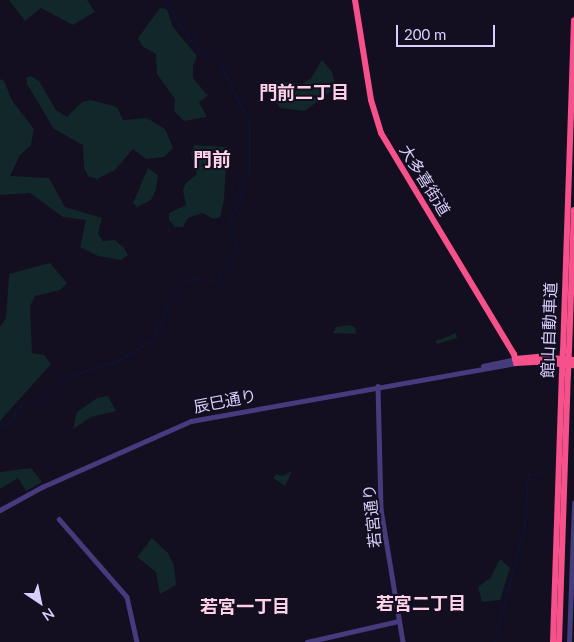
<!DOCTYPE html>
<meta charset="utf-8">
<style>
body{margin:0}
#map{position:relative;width:574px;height:642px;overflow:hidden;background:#130e20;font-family:Lato,"Noto Sans JP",sans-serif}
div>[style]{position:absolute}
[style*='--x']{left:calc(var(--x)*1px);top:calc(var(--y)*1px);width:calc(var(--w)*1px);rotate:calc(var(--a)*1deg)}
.green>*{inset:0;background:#112729}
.stream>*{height:1px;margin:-0.5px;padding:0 0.5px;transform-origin:0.5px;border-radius:0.5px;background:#0c173b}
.minor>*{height:4.5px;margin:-2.25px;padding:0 2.25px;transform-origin:2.25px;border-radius:2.25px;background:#463b7c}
.highway>*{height:6px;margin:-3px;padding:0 3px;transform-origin:3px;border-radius:3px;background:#f6518b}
.highway-bridge>*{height:6px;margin:-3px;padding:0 3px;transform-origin:3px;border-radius:3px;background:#f6518b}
span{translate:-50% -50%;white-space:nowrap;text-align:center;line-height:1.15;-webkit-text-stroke:4px #130e20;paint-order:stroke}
.street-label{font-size:16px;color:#dacffc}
.neighbourhood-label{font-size:18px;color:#fdd1e7;font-weight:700}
.quarter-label{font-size:19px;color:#fdd1e7;font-weight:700}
.north{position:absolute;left:15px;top:577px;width:50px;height:50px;-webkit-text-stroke:4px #130e20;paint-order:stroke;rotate:146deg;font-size:14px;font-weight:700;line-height:20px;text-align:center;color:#dacffc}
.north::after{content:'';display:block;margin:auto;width:18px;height:22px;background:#dacffc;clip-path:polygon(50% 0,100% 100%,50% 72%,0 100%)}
.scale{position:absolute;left:396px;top:25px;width:99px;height:22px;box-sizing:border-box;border:2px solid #dacffc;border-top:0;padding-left:6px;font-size:15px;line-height:18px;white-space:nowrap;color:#dacffc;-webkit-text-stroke:4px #130e20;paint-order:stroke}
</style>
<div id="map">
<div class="green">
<div style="clip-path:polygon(9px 0,87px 0,95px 12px,73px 25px,41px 8px,25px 21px)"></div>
<div style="clip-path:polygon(160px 8px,167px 9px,173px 27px,197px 56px,193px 66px,193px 78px,208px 96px,199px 102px,207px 117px,184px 121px,174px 111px,175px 99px,157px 74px,156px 54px,142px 46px,138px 38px)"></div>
<div style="clip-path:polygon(322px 60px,332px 72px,336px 87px,305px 111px,280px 108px,274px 98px,276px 81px,302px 84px,311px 78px)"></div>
<div style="clip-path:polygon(30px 76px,39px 81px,56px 110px,67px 117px,82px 102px,91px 100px,117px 107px,123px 120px,147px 118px,165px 129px,173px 148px,164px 157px,146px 159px,133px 149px,115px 170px,97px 179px,88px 176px,84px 168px,83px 145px,54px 129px,27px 84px,26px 78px)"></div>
<div style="clip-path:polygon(3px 79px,13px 102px,34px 129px,31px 145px,20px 155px,10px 176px,49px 178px,65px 207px,102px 218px,98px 234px,103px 241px,115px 240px,124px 248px,128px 255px,121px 260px,98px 256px,80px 247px,86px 220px,63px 217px,30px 193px,0 195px,0 80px)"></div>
<div style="clip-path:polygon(194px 145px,227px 147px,224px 200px,220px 217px,214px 219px,202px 213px,188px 218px,183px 227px,175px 227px,169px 220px,169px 213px,186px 205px,183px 191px,185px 184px,197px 174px,191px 154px)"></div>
<div style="clip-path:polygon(148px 168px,158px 175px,156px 189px,151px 200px,137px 207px,133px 203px)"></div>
<div style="clip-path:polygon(50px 263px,67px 283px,60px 290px,35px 296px,30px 306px,32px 353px,44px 355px,51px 364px,0 421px,0 327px,6px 318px,9px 274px)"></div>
<div style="clip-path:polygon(348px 325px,355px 327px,356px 334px,333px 333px,336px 327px)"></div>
<div style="clip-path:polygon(456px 333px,457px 338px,437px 344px,436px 341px)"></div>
<div style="clip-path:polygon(108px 396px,116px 411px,91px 417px,73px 429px,77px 412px,97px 398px)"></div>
<div style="clip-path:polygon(31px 468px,42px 482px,26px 491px,18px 478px,0 489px,0 472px)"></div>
<div style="clip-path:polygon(292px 471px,285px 486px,273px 478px,277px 474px,282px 476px)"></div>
<div style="clip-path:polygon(152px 538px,168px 553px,174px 566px,176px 585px,160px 594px,156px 572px,137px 557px)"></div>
<div style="clip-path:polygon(500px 559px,510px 568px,500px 600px,482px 602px,478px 587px,490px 578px)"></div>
</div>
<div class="stream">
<div style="--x:0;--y:426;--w:13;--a:-18"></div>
<div style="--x:12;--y:422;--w:16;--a:-68"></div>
<div style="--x:18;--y:407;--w:29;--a:-22"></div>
<div style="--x:45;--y:396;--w:22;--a:-43"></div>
<div style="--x:61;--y:381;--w:36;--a:-23"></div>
<div style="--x:94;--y:367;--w:22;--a:-13"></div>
<div style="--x:115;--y:362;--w:44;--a:-31.2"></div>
<div style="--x:153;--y:339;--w:45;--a:-66.3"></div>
<div style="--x:171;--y:298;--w:17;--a:-54"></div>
<div style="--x:181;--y:284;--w:15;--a:-28"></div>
<div style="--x:194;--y:277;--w:15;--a:20"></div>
<div style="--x:208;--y:282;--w:11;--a:-10"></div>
<div style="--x:219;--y:280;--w:4;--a:-104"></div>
<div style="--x:218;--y:276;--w:28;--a:-55"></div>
<div style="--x:234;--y:253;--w:8;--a:-83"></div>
<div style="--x:235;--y:245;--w:23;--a:-108"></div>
<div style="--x:228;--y:223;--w:30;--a:-62"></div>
<div style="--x:242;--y:197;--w:16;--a:-105"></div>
<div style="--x:238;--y:182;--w:15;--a:-42"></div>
<div style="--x:249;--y:172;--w:49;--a:-90"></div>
<div style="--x:249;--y:123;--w:67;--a:-115.8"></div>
<div style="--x:220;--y:63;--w:30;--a:-147"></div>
<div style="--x:195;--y:47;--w:56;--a:-123.4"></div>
<div style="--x:494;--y:642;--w:122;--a:-75.3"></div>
<div style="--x:525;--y:524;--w:50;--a:-86.6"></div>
<div style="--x:528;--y:474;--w:16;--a:-4"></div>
</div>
<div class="minor">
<div style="--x:483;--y:366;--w:33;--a:-12"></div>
<div style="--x:378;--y:386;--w:123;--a:88.6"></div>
<div style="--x:381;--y:509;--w:135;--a:80.6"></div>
<div style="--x:0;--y:510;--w:48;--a:-28.7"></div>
<div style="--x:42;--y:487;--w:163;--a:-23.9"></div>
<div style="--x:191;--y:421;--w:330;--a:-10.1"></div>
<div style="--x:59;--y:519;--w:103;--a:48.9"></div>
<div style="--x:127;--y:597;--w:46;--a:77.5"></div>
<div style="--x:307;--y:642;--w:94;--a:-12.9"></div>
<div style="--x:569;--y:642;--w:139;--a:-87.9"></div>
</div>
<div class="highway">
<div style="--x:355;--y:0;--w:101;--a:80.9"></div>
<div style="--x:371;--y:100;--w:34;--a:73"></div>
<div style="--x:381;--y:133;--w:258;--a:59"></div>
<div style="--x:514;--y:354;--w:9;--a:77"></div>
<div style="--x:516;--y:363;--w:22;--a:-3"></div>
<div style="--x:538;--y:362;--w:36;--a:5"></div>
<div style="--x:569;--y:351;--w:141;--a:-88"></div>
<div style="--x:563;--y:352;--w:332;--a:-88.1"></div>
<div style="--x:515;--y:359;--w:25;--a:-5"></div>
<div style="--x:540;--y:357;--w:34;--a:5"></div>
<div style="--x:553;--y:642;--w:267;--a:-88.1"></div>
<div style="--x:559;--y:642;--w:267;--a:-88.1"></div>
</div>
<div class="highway-bridge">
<div style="--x:562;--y:375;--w:23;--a:-88"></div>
<div style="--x:568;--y:375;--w:24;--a:-88"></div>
</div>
<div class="street-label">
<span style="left:425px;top:180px;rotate:58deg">大多喜街道</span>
<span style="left:549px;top:330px;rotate:-88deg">館山自動車道</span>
<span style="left:225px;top:401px;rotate:-11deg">辰巳通り</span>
<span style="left:372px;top:516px;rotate:-96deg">若宮通り</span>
</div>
<div class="neighbourhood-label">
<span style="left:304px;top:92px">門前二丁目</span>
<span style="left:421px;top:603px">若宮二丁目</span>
<span style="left:245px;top:606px">若宮一丁目</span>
</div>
<div class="quarter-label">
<span style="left:212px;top:159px">門前</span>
</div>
<div class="north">N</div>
<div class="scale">200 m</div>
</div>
